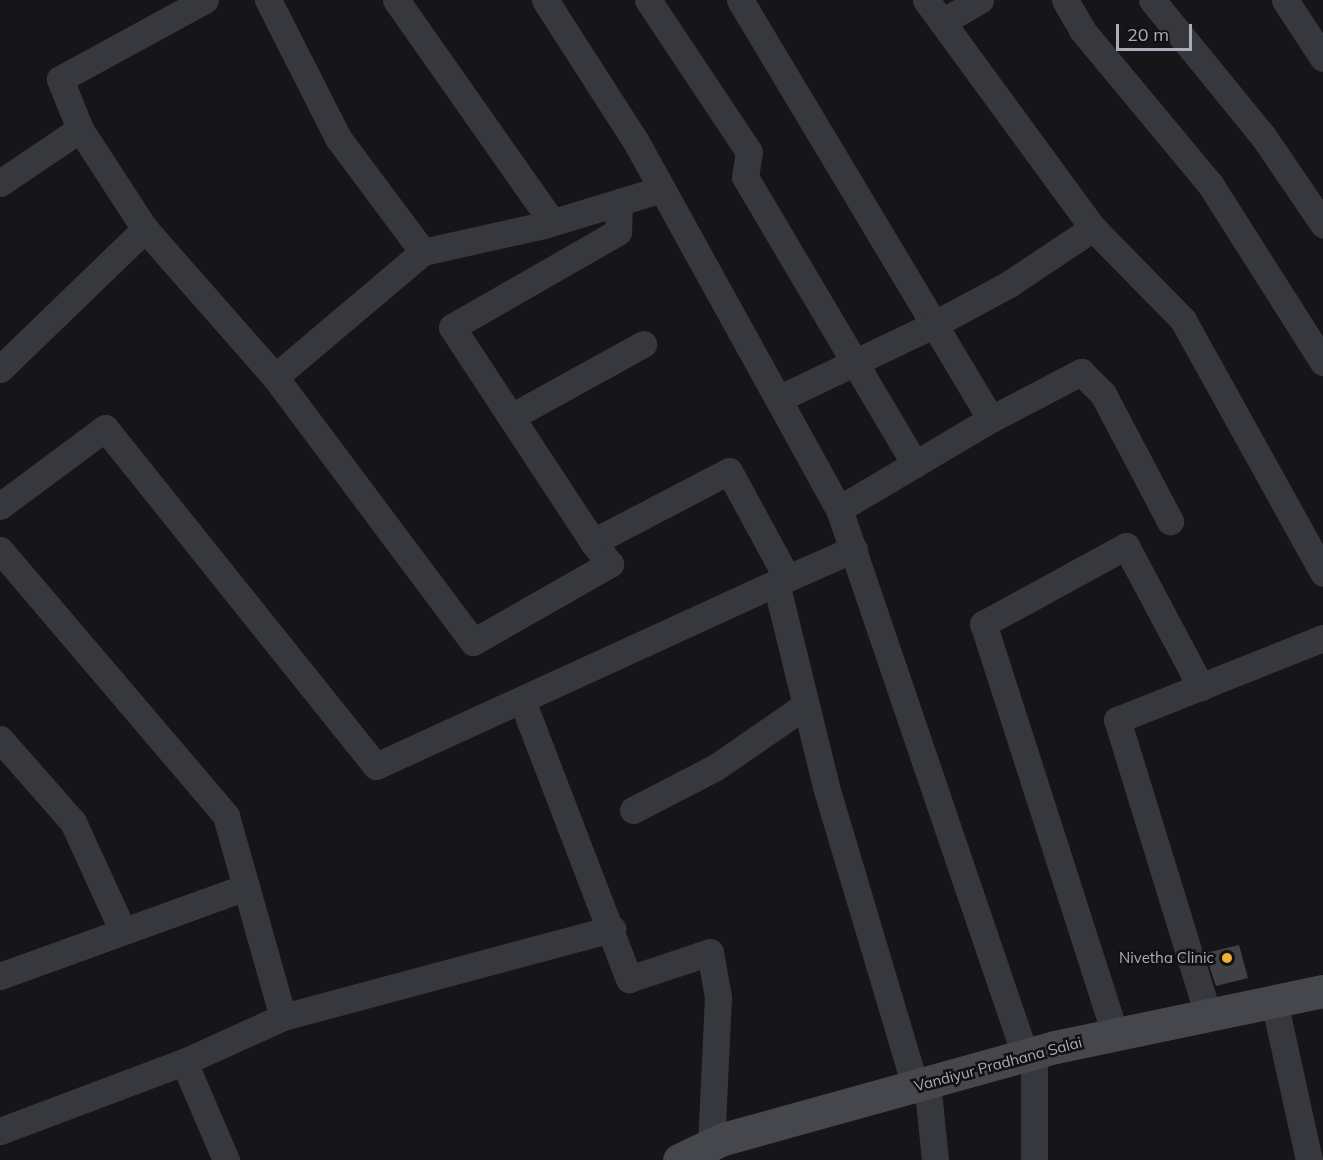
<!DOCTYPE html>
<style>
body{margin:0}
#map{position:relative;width:1323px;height:1160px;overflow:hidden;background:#161618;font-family:Mulish,sans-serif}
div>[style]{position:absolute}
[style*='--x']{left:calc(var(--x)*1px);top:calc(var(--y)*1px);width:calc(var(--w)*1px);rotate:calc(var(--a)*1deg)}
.building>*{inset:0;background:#404145}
.street>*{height:27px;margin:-13.5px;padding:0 13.5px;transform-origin:13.5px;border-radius:13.5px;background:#37383d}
.secondary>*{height:33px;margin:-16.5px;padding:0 16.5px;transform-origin:16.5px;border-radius:16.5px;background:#45474d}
.dots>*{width:16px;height:16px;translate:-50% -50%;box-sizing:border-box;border:3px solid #111113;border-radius:50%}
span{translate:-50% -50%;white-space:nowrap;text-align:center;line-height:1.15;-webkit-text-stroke:5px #111113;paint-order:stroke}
.poi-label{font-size:15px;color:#a8adb8}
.right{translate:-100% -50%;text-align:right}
.street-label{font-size:15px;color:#a8adb8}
.scale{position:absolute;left:1116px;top:24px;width:76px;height:27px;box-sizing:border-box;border:3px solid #a8adb8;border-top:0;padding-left:8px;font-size:18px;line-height:21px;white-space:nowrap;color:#a8adb8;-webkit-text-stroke:4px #111113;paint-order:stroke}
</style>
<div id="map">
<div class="building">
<div style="clip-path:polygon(1239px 945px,1248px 978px,1216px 986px,1205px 953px)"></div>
</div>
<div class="street">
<div style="--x:268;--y:0;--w:155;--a:63.1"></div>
<div style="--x:338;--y:138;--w:142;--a:53.3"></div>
<div style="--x:396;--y:0;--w:271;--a:54.9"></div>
<div style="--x:545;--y:0;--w:166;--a:57.3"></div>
<div style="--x:635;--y:140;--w:422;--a:61.1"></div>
<div style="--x:648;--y:0;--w:182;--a:56.4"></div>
<div style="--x:749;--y:152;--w:25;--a:99"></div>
<div style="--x:745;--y:177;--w:334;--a:59.4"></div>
<div style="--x:740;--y:0;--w:488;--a:59.1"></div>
<div style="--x:991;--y:419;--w:177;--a:149.4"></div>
<div style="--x:839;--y:509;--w:577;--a:71.19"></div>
<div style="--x:926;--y:0;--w:283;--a:53.8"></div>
<div style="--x:1093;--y:228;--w:129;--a:45.6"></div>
<div style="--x:1183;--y:320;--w:289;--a:61"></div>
<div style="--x:1065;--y:0;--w:34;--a:60"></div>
<div style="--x:1082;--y:30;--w:200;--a:50.3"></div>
<div style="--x:1210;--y:184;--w:211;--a:57.6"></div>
<div style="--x:1152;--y:0;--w:176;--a:50.8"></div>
<div style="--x:1263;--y:136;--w:107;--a:55.7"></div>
<div style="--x:1285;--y:0;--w:69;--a:56.8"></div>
<div style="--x:942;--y:22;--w:44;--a:-30.1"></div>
<div style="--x:80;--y:129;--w:119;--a:57"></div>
<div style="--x:145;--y:229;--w:197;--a:48.7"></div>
<div style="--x:275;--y:377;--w:331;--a:53.2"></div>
<div style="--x:473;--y:642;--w:158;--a:-29.7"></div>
<div style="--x:610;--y:564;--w:28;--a:-128"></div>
<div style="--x:593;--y:542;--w:153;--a:-27.6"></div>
<div style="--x:729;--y:471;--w:122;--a:61.5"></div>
<div style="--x:0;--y:183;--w:97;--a:-34"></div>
<div style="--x:80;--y:129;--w:54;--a:-111.8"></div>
<div style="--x:60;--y:79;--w:165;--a:-28.6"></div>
<div style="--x:0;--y:369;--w:202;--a:-44"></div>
<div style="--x:275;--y:377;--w:194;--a:-40.2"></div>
<div style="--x:423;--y:252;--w:124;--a:-12.6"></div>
<div style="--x:544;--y:225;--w:123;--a:-17"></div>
<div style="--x:778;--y:399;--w:174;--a:-25.5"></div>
<div style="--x:935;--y:324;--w:84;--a:-28.4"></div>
<div style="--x:1009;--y:284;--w:101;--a:-33.7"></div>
<div style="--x:511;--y:417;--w:151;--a:-28.9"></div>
<div style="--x:991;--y:419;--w:102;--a:-27.6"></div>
<div style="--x:1081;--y:372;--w:31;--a:45"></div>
<div style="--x:1103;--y:394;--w:144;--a:62.2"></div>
<div style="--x:0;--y:506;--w:131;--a:-36.6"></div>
<div style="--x:105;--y:428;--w:433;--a:51.3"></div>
<div style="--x:376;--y:766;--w:440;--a:-24.6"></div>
<div style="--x:593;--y:542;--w:257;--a:-123.3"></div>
<div style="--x:452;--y:327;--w:191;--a:-29.8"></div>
<div style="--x:618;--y:232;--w:30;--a:-88"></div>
<div style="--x:854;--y:549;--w:85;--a:156.4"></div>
<div style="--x:776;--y:583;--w:210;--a:76.2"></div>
<div style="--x:826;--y:787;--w:311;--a:73.4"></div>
<div style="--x:0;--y:550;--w:349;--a:49.6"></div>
<div style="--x:226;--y:816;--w:209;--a:74.2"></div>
<div style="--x:283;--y:1017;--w:109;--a:155.6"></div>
<div style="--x:184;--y:1062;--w:107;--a:66.8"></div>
<div style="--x:523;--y:703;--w:296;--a:69"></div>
<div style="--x:629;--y:979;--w:85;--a:-18.4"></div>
<div style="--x:710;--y:952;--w:46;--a:79.9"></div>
<div style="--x:718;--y:997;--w:148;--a:92.7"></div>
<div style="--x:0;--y:739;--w:111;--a:48.7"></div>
<div style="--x:73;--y:822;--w:118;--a:65.4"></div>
<div style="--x:633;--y:810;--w:93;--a:-27.4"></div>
<div style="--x:716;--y:767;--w:109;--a:-34.6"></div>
<div style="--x:0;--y:976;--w:262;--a:-19.9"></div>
<div style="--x:1274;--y:1001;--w:163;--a:77.6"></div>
<div style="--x:1208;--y:1015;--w:309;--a:-107.1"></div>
<div style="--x:1117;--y:720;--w:222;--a:-21.7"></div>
<div style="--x:283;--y:1017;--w:341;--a:-15"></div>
<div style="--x:1115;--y:1034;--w:431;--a:-107.8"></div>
<div style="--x:983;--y:624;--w:163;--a:-28.6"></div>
<div style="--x:1126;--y:546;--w:160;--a:62"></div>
<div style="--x:927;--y:1082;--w:78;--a:84.1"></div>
<div style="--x:0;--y:1131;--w:197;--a:-20.6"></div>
<div style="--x:1034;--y:1160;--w:108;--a:-90"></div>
</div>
<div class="secondary">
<div style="--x:679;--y:1160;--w:49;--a:-25.5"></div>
<div style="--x:723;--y:1139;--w:345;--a:-15.5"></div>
<div style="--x:1055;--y:1047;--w:274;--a:-11.8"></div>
</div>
<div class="dots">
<div style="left:1227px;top:958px;background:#f2b134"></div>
</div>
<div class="poi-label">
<span class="right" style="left:1214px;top:958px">Nivetha Clinic</span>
</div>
<div class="street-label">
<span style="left:998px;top:1064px;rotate:-15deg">Vandiyur Pradhana Salai</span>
</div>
<div class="scale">20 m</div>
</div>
